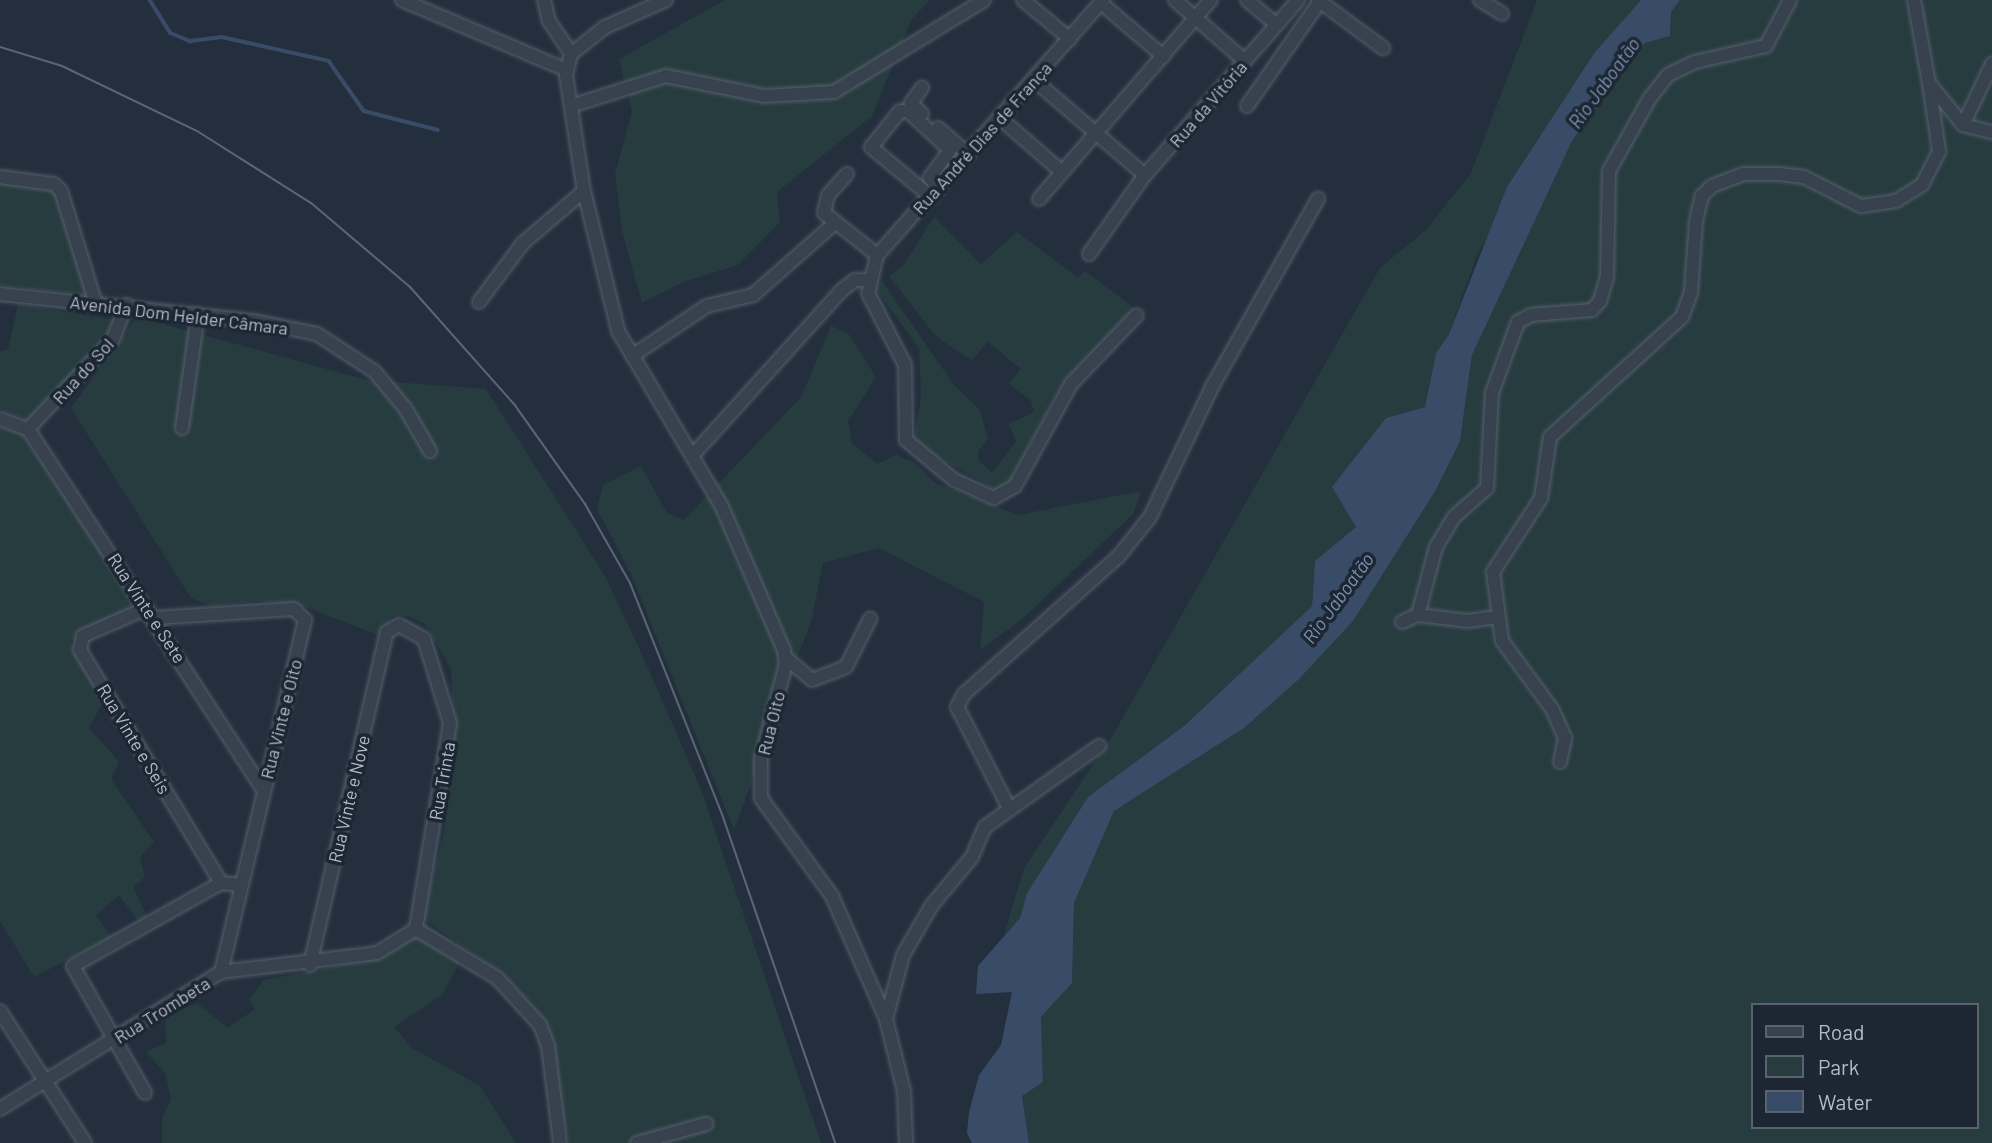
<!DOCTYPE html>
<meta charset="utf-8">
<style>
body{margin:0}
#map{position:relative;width:1992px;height:1143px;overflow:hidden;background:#242f3e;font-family:Barlow,sans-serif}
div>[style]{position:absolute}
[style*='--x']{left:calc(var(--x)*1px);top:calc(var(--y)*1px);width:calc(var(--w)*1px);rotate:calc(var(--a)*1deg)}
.green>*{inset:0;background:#263c3f}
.water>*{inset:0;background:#394c67}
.stream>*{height:3.5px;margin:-1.75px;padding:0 1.75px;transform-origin:1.75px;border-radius:1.75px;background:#394c67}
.roads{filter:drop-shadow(0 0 2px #565f6c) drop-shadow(0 0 2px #565f6c)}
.street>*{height:12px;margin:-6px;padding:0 6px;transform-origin:6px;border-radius:6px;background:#38414e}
.tram>*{height:2px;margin:-1px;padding:0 1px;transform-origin:1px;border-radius:1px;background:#5a6575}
span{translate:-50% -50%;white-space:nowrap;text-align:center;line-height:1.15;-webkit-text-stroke:7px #1d2633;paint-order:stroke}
.street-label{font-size:18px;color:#b4bcc9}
.water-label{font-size:19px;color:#7c92b1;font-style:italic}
.legend{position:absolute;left:1751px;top:1003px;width:228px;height:126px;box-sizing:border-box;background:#1d2633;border:2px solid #59626f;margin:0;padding:9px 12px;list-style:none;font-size:21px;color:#b4bcc9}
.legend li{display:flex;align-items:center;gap:14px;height:35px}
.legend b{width:35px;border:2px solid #59626f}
</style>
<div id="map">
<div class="green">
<div style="clip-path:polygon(725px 0,930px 0,911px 20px,872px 116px,777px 192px,780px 222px,738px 265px,683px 282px,642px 303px,622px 231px,615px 174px,632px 112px,619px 59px)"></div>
<div style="clip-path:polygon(1537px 0,1641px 0,1595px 52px,1477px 255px,1449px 334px,1436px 353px,1425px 407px,1386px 418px,1356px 527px,1315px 561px,1312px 606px,1184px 726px,1088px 797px,1027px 893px,1020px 918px,1004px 935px,1024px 868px,1114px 733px,1380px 268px,1427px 229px,1471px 173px)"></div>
<div style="clip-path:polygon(evenodd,1680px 0,1992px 0,1992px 1143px,1029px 1143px,1022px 1096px,1043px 1082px,1041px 1017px,1072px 983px,1074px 903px,1114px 811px,1244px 728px,1353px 621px,1460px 441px,1472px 355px,1572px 141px,1645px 43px,1670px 36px,1671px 12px,1680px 0,1752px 1005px,1976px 1005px,1976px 1127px,1752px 1127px,1752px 1005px)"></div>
<div style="clip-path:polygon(0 183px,53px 190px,69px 211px,90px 296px,0 285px)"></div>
<div style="clip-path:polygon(934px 217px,981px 264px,1017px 232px,1078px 278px,1085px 271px,1134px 308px,1057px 391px,1003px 494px,913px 443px,921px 398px,919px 348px,874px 287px,882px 281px,954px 385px,980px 410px,988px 439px,978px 451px,978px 460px,992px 473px,1016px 441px,1009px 424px,1034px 412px,1031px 401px,1009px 384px,1021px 369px,988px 342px,972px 360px,955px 350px,935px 335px,889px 276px,903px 266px)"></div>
<div style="clip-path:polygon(18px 304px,115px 320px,103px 341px,29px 420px,0 410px,0 351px,8px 349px)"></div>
<div style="clip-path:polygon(137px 317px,367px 380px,486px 389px,605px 576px,645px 661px,702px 792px,821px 1143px,569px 1143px,546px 1021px,506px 977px,422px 918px,444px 832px,454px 756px,451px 669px,425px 624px,408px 616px,392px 616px,381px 636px,300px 605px,257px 601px,211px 606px,191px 598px,71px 408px)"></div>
<div style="clip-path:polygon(831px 326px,848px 333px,876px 377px,848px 421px,852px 443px,877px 464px,896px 455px,916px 463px,935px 483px,1018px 515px,1141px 491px,1133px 514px,1021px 620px,980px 650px,984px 602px,879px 548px,823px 563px,812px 618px,734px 830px,631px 574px,597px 509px,603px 485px,641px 466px,667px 513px,684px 520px,801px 397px)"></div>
<div style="clip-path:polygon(0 427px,22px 434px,141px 607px,71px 641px,103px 702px,89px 728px,119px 762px,111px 779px,154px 842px,140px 857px,145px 877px,133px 887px,147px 916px,139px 922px,119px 895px,96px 915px,111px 937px,34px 977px,0 921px)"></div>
<div style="clip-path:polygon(417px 932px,460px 961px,443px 994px,394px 1027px,412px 1048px,480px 1086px,516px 1143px,162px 1143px,162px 1119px,171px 1099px,165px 1073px,146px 1052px,166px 1043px,165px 1016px,197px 1003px,228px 1028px,255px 1009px,249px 999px,264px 980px,367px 960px)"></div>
</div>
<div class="water">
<div style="clip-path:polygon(1641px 0,1680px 0,1671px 12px,1670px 36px,1645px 43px,1572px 141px,1472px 355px,1460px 441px,1434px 493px,1353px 621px,1299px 679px,1244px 728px,1114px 811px,1074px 903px,1072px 983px,1041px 1017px,1043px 1082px,1022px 1096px,1029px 1143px,972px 1143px,967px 1133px,969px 1112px,979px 1075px,1001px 1045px,1012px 992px,976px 994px,978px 966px,1020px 918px,1027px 893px,1088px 797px,1184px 726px,1312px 606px,1315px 561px,1356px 527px,1332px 487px,1386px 418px,1425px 407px,1436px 353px,1449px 334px,1507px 187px,1595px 52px)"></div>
</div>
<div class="stream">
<div style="--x:150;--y:0;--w:39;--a:58"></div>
<div style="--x:171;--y:33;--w:21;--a:23"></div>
<div style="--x:190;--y:41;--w:32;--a:-7"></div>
<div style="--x:222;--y:37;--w:110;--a:12.6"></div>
<div style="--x:329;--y:61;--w:61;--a:55"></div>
<div style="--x:364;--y:111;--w:76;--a:14.4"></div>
</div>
<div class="roads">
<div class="street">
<div style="--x:402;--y:0;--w:178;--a:23.1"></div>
<div style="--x:544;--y:0;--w:22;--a:77"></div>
<div style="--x:549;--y:21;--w:40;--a:56"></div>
<div style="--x:666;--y:0;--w:67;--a:156.1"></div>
<div style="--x:605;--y:27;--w:43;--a:141.5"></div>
<div style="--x:571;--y:54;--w:22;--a:103"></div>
<div style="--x:566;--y:75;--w:117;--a:81.2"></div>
<div style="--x:584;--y:191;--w:144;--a:76.3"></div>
<div style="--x:618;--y:331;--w:204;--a:59.4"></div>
<div style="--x:722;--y:507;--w:156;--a:66.6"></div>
<div style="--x:784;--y:650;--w:14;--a:82"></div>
<div style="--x:786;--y:664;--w:97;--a:104.9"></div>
<div style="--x:761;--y:758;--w:40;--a:90"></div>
<div style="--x:761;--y:798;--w:121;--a:54.1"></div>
<div style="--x:832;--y:896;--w:134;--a:66.3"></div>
<div style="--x:886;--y:1019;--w:74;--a:76"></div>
<div style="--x:904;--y:1091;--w:52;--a:87.8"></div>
<div style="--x:1023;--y:0;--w:61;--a:39.7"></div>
<div style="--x:1103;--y:0;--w:341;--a:131.5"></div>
<div style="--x:877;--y:255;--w:39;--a:103"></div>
<div style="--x:868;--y:293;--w:81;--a:62.8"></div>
<div style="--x:905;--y:365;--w:75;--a:89.2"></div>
<div style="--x:906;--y:440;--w:62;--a:39.8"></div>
<div style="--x:954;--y:480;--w:44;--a:24.2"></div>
<div style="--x:994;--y:498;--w:24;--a:-30"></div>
<div style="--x:1015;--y:486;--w:116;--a:-61.2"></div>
<div style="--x:1071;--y:384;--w:95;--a:-46.3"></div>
<div style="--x:1175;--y:0;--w:93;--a:41.1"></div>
<div style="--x:1247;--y:0;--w:38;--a:40"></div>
<div style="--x:1318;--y:0;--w:81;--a:36.4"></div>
<div style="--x:1480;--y:0;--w:26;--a:32"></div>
<div style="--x:1914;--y:0;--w:84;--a:79.8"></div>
<div style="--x:1929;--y:83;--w:54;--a:51"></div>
<div style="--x:1963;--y:125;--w:30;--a:14"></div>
<div style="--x:1101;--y:3;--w:82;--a:40.5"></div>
<div style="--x:1034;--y:80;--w:146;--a:40.6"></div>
<div style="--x:574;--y:105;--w:96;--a:-17.5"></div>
<div style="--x:666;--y:76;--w:100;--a:11.5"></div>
<div style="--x:764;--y:96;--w:70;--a:-3.3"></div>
<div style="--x:834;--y:92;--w:176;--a:-31.5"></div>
<div style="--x:1247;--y:106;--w:129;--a:-55.1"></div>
<div style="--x:922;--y:114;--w:16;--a:-135"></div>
<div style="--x:911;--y:103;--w:19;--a:-54"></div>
<div style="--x:1001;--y:119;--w:81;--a:41"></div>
<div style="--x:1963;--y:125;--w:68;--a:-64.6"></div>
<div style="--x:938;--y:128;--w:41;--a:41.1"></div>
<div style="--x:847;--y:174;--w:28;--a:132"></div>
<div style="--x:828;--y:195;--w:18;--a:103"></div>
<div style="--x:824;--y:213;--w:68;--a:38.4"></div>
<div style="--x:0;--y:177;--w:54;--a:7.4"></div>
<div style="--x:54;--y:184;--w:10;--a:45"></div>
<div style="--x:61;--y:191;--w:118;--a:72.8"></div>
<div style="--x:931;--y:197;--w:78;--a:-140.2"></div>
<div style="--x:871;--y:147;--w:46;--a:-51.1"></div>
<div style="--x:900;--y:111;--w:8;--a:0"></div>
<div style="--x:908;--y:111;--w:57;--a:42.9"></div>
<div style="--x:950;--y:150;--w:34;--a:126"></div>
<div style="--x:930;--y:178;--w:14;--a:54"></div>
<div style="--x:1039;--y:199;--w:263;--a:-49.2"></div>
<div style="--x:1089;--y:254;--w:97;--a:-54.7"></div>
<div style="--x:1145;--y:175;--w:232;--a:-48.8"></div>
<div style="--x:0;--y:294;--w:254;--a:6.1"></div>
<div style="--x:253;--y:321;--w:65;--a:11.5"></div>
<div style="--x:317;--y:334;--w:69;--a:33.2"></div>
<div style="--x:375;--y:372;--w:47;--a:50.2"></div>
<div style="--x:405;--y:408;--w:50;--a:59.8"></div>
<div style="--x:479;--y:302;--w:74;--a:-53.3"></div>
<div style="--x:523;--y:243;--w:80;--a:-40.4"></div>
<div style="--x:632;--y:356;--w:90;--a:-33.7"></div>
<div style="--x:707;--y:306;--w:47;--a:-13.4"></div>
<div style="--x:753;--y:295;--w:109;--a:-41.3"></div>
<div style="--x:0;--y:419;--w:30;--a:20"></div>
<div style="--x:182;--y:428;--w:115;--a:-82"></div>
<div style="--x:28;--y:429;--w:430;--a:56.9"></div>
<div style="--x:28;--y:429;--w:124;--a:-46.6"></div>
<div style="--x:113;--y:339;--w:37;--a:-68"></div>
<div style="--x:692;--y:456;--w:224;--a:-47.9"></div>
<div style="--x:842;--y:290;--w:16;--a:-38"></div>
<div style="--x:855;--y:280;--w:13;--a:0"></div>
<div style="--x:147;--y:608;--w:70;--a:156.4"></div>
<div style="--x:83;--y:636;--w:14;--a:102"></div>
<div style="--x:80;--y:650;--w:272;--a:58.8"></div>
<div style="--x:221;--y:883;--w:20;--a:6"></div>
<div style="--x:1418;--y:615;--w:70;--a:-75.2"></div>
<div style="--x:1436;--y:547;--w:35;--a:-59"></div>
<div style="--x:1454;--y:517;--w:44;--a:-41.3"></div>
<div style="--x:1487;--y:488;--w:95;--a:-87"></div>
<div style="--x:1492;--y:393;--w:76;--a:-69.9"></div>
<div style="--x:1518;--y:322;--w:15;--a:-28"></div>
<div style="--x:1531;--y:315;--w:61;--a:-4.7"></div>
<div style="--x:1592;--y:310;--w:12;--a:-48"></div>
<div style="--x:1600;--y:301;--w:26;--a:-74"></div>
<div style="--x:1607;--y:276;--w:105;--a:-88.9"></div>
<div style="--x:1609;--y:171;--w:84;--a:-60.7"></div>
<div style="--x:1650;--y:98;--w:29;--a:-52"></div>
<div style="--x:1668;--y:75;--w:30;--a:-26"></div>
<div style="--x:1695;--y:62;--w:73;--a:-12.7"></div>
<div style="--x:1766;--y:46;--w:52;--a:-62.4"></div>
<div style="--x:154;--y:618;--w:140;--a:-3.7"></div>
<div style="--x:294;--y:609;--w:16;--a:45"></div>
<div style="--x:305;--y:620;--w:362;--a:103.4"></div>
<div style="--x:1402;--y:622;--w:17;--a:-24"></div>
<div style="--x:1418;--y:615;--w:50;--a:6.8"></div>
<div style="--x:1468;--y:621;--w:29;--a:-8"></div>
<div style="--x:786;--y:658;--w:34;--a:40"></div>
<div style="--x:812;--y:680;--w:36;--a:-21"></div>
<div style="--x:846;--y:667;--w:54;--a:-63.4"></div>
<div style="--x:1560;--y:762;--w:25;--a:-78"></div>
<div style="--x:1565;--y:738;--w:32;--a:-114"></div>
<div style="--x:1552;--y:709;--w:84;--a:-126.3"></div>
<div style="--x:1502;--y:641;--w:70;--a:-97.4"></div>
<div style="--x:1493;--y:572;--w:88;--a:-57"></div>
<div style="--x:1541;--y:498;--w:62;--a:-81.6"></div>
<div style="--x:1550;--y:437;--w:178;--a:-42.3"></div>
<div style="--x:1682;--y:317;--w:27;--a:-70"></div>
<div style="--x:1691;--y:292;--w:71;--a:-86"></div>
<div style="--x:1696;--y:221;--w:26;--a:-77"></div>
<div style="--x:1702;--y:196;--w:14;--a:-45"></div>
<div style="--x:1712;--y:186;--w:34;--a:-21"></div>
<div style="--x:1744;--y:174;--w:35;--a:0"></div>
<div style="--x:1779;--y:174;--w:25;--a:7"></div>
<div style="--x:1804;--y:177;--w:64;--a:27"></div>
<div style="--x:1861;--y:206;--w:35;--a:-8"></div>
<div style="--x:1896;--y:201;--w:31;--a:-32"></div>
<div style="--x:1922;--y:185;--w:38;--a:-63"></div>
<div style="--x:1939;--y:151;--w:69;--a:-98.4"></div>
<div style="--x:1009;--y:808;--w:114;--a:-117.2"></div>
<div style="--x:957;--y:707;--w:15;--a:-62"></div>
<div style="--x:964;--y:694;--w:206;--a:-41.7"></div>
<div style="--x:1118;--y:557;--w:51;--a:-51.3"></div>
<div style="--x:1150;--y:517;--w:146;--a:-64.5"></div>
<div style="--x:1213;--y:385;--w:214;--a:-60.6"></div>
<div style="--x:416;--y:929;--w:95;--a:31.2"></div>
<div style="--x:497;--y:978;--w:64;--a:47.5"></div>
<div style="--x:540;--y:1025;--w:22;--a:69"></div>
<div style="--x:548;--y:1046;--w:98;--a:82.9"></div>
<div style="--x:310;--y:965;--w:342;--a:-77"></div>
<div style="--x:387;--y:632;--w:14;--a:-30"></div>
<div style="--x:399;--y:625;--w:29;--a:29"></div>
<div style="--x:424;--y:639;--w:88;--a:72.8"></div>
<div style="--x:450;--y:723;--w:209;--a:99.4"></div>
<div style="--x:0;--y:1011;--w:157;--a:57.2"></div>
<div style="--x:886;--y:1019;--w:66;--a:-75.1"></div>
<div style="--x:903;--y:955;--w:58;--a:-59.9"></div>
<div style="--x:932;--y:905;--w:62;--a:-50.2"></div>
<div style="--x:972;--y:857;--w:33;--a:-67"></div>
<div style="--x:985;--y:827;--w:140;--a:-35.4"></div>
<div style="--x:145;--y:1093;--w:146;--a:-119.6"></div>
<div style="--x:73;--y:966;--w:170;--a:-29.3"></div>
<div style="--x:0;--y:1109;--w:260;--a:-31.8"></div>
<div style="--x:221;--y:972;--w:157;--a:-6.9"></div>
<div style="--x:377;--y:953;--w:46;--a:-31.6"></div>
<div style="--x:637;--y:1143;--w:72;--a:-15.4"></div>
</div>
</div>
<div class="tram">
<div style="--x:0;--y:47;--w:65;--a:17"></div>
<div style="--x:62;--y:66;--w:150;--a:25.7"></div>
<div style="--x:197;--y:131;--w:135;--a:32.3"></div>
<div style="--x:311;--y:203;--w:130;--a:40.3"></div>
<div style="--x:410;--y:287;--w:157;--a:48.4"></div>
<div style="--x:514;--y:404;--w:123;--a:54.6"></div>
<div style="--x:585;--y:504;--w:91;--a:60.3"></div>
<div style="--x:630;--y:583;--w:252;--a:68.3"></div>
<div style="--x:723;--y:817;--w:345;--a:71"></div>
</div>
<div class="street-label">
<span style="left:1208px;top:104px;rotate:-49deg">Rua da Vitória</span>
<span style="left:982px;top:138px;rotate:-48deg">Rua André Dias de França</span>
<span style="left:179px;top:315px;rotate:7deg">Avenida Dom Helder Câmara</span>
<span style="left:83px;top:371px;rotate:-48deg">Rua do Sol</span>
<span style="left:147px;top:608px;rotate:57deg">Rua Vinte e Sete</span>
<span style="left:281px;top:719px;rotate:-76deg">Rua Vinte e Oito</span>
<span style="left:771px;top:723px;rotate:-76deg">Rua Oito</span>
<span style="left:134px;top:739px;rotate:59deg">Rua Vinte e Seis</span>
<span style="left:442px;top:781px;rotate:-80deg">Rua Trinta</span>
<span style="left:349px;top:799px;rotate:-77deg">Rua Vinte e Nove</span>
<span style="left:162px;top:1010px;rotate:-32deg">Rua Trombeta</span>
</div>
<div class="water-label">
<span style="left:1604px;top:83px;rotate:-54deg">Rio Jaboatão</span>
<span style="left:1338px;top:598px;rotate:-54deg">Rio Jaboatão</span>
</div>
<ul class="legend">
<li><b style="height:9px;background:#38414e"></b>Road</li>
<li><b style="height:19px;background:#263c3f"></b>Park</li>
<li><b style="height:19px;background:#394c67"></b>Water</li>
</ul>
</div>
